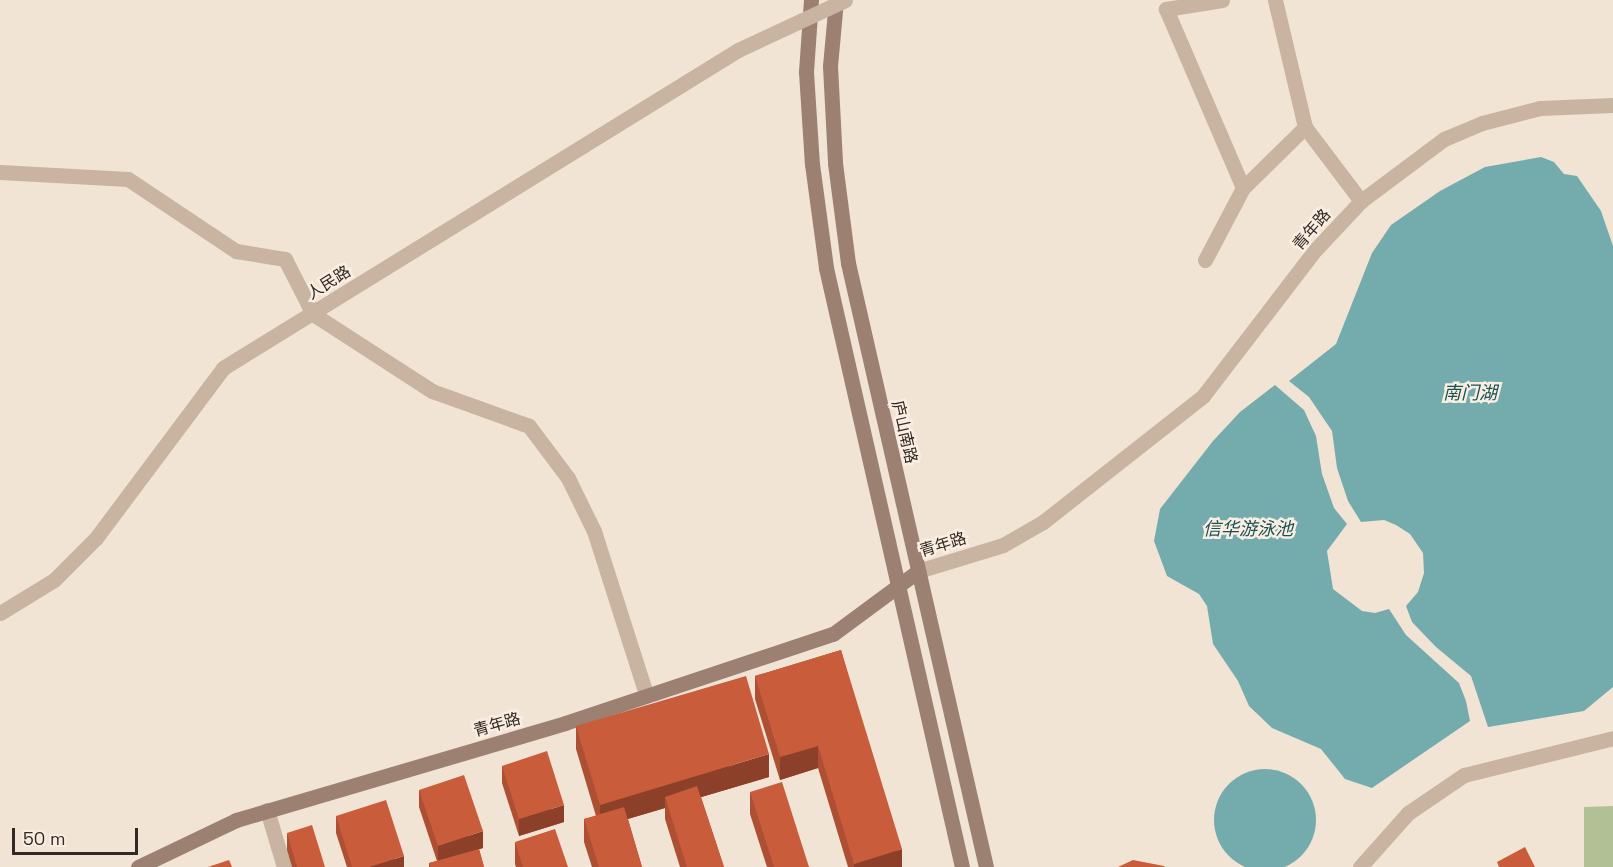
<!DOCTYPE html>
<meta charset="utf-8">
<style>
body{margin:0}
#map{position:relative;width:1613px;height:867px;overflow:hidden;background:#f1e4d5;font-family:"Space Grotesk","Noto Sans SC",sans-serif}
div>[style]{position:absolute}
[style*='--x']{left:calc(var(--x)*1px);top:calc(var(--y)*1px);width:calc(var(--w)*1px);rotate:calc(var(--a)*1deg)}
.green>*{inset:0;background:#b2c095}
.water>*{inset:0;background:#74acae}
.round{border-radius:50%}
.minor>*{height:15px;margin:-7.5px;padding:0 7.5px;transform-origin:7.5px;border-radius:7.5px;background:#c9b3a1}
.tertiary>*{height:15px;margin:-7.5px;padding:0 7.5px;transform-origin:7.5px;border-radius:7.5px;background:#c9b3a1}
.secondary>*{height:15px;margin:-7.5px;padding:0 7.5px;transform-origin:7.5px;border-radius:7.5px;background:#9c8173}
.minor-bridge>*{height:15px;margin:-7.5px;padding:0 7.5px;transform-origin:7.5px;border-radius:7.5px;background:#c9b3a1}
.wall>*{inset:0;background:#ad4f33}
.shaded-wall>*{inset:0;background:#8d4029}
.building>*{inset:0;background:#c95c3b}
span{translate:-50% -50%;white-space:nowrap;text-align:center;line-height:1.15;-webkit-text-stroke:5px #f9eee1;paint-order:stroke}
.street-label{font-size:16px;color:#332924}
.water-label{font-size:18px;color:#195155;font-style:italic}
.scale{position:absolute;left:12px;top:828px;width:126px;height:27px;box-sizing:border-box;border:3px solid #332924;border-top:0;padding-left:8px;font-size:18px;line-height:21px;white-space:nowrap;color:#332924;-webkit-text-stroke:4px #f9eee1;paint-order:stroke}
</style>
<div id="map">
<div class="green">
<div style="clip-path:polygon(1613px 806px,1613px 867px,1584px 867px,1584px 807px)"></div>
</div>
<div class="water">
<div style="clip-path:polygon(1541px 157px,1554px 162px,1564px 174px,1577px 176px,1601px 211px,1613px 246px,1613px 687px,1584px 711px,1488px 727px,1471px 676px,1436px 647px,1412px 622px,1406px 606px,1418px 592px,1424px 573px,1423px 553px,1410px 534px,1396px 525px,1384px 520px,1361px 522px,1348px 501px,1337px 468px,1332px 431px,1309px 397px,1289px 381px,1336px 344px,1372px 253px,1391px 225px,1440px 191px,1485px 167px)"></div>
<div style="clip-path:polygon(1275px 385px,1304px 410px,1316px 436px,1322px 474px,1334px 508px,1347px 524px,1327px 551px,1333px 589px,1362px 611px,1375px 613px,1389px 609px,1406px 635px,1459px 683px,1466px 701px,1470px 721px,1372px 788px,1345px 779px,1321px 749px,1272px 728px,1249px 706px,1238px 681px,1213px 644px,1207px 606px,1199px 594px,1167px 576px,1154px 541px,1160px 509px,1213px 441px,1240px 412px)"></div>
<div class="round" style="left:1214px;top:769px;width:102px;height:102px"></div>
</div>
<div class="minor">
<div style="--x:1222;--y:0;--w:57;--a:170.9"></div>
<div style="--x:1166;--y:9;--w:195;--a:66.7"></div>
<div style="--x:1275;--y:0;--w:130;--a:76.7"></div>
<div style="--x:1305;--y:127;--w:93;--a:52.9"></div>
<div style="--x:0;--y:172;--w:128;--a:3.1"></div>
<div style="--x:128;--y:179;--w:130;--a:33.7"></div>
<div style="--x:236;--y:251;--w:50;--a:9.3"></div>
<div style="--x:285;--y:259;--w:62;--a:63"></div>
<div style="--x:313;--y:314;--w:142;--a:32.9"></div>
<div style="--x:432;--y:391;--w:103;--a:19.8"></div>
<div style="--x:529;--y:426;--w:65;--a:53.1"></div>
<div style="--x:568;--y:478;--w:59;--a:63.9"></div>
<div style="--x:594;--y:531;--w:171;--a:72.3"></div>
<div style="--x:1205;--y:260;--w:81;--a:-62.2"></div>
<div style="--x:1243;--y:188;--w:87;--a:-44.5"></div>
<div style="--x:0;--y:613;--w:63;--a:-31.4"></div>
<div style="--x:54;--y:580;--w:59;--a:-45"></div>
<div style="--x:96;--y:538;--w:212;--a:-53.2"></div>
<div style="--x:223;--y:368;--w:605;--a:-31.69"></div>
<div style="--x:267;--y:810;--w:59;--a:73.4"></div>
</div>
<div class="tertiary">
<div style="--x:918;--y:571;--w:89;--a:-17"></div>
<div style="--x:1003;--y:545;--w:46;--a:-29.9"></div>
<div style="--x:1043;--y:522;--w:204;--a:-38.2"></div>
<div style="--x:1203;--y:396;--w:185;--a:-52.5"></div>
<div style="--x:1316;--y:249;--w:66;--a:-46.8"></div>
<div style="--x:1361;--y:201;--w:104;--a:-36.8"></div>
<div style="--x:1444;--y:139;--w:41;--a:-22.8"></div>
<div style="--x:1482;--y:123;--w:60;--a:-14.5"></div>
<div style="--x:1540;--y:108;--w:73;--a:-2.4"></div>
<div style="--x:1360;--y:867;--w:72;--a:-48.4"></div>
<div style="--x:1408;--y:813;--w:68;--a:-34.2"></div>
<div style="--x:1464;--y:775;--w:154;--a:-13.9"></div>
</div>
<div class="secondary">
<div style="--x:811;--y:0;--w:72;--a:94"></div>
<div style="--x:806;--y:72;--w:92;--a:86.3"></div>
<div style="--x:812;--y:164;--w:105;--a:82.3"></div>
<div style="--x:826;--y:268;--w:614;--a:77.21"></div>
<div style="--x:836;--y:0;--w:66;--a:95.2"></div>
<div style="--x:830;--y:66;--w:97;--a:87"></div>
<div style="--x:835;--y:163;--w:101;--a:82.6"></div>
<div style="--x:848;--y:263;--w:620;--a:77.13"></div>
<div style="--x:138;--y:867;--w:109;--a:-25.6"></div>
<div style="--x:236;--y:820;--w:343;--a:-16.4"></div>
<div style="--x:565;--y:723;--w:282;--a:-18.4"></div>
<div style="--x:833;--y:634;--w:106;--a:-36.5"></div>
</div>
<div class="minor-bridge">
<div style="--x:738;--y:50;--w:118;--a:-25"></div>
</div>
<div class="wall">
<div style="clip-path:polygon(841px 650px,902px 867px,848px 867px,818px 768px,780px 780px,755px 699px,755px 676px)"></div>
<div style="clip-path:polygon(576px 726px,769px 777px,701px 797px,724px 867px,680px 867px,665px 819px,665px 808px,628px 819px,642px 867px,592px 867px,584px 842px,584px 819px,596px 816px,576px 749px)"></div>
<div style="clip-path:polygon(502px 766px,564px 822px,519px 836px,502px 783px)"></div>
<div style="clip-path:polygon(419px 790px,483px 848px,479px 849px,484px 867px,429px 867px,429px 863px,437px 861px,419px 807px)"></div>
<div style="clip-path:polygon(750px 792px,809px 867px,767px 867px,750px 814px)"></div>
<div style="clip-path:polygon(336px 816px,404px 867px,347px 867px,336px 833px)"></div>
<div style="clip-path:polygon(287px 833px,325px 867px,292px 867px,287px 850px)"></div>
<div style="clip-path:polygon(515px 842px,568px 867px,516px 867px,515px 864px)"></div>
</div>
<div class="shaded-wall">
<div style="clip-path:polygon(818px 746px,818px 768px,780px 780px,780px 757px)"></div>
<div style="clip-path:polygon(769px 754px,769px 777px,668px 807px,665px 797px,665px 808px,600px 827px,600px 805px)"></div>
<div style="clip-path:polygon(564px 805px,564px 822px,519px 836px,519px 819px)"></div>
<div style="clip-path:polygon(483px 831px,483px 848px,438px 863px,438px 846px)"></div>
<div style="clip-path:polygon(902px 849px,902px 867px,854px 867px,854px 864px)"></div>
<div style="clip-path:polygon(404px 856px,404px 867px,369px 867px)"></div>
</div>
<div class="building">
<div style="clip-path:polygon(841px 650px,902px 849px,854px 864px,818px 746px,780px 757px,755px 676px)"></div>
<div style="clip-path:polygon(746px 676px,769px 754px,600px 805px,576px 726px)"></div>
<div style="clip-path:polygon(547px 751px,564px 805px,519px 819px,502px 766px)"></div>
<div style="clip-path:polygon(464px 775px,483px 831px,438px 846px,419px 790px)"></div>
<div style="clip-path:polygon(782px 782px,809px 867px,774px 867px,750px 792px)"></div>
<div style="clip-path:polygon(697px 786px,724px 867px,687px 867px,665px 797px)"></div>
<div style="clip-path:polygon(386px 800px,404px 856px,369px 867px,352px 867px,336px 816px)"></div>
<div style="clip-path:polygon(624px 807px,642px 867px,599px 867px,584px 819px)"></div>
<div style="clip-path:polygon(312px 825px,325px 867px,297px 867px,287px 833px)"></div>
<div style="clip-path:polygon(555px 829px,568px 867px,523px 867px,515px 842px)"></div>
<div style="clip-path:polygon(1525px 847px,1535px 867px,1499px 867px,1497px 862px)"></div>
<div style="clip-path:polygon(479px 849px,484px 867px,431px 867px,429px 863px)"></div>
<div style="clip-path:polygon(229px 860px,232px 867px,208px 867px)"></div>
<div style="clip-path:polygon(1133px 860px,1164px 866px,1165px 867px,1118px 867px)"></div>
</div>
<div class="street-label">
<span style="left:1312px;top:230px;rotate:-49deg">青年路</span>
<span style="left:329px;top:283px;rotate:-32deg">人民路</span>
<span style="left:904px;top:432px;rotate:77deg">庐山南路</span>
<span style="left:943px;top:545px;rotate:-17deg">青年路</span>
<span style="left:497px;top:725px;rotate:-16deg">青年路</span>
</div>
<div class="water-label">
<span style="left:1470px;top:393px">南门湖</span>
<span style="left:1248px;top:529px">信华游泳池</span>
</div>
<div class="scale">50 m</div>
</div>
